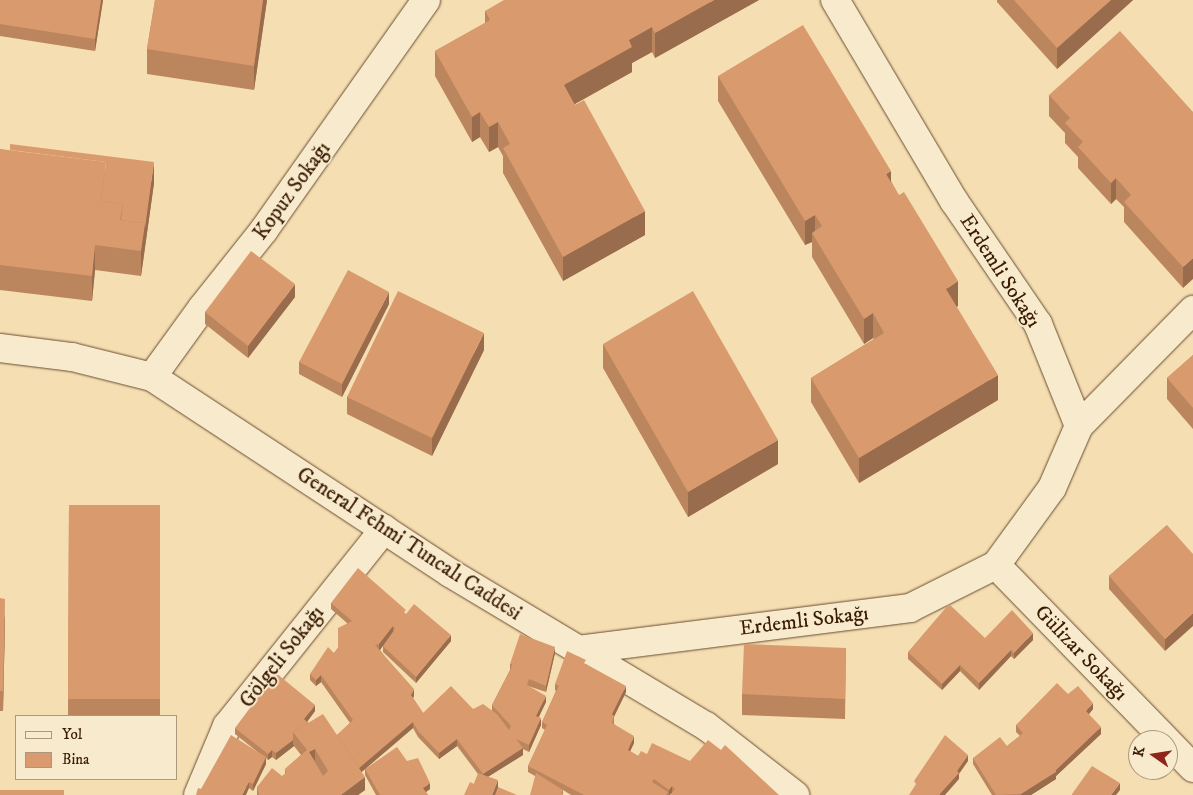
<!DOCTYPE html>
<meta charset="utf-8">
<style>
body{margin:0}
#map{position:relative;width:1193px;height:795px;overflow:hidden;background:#f5deb2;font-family:"IM FELL DW Pica",serif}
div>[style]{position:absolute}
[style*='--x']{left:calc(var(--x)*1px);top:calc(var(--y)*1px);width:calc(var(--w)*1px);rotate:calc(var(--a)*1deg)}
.roads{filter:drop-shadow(0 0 1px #694c2f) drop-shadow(0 0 1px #694c2f)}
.street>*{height:28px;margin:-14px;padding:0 14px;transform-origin:14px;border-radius:14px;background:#f8eacd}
.wall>*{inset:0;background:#bb855e}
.shaded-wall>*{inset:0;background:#986c4c}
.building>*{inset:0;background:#d99b6d}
span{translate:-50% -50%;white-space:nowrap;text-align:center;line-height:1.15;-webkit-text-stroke:4px #f8eacd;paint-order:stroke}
.street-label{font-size:21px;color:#3a1c03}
.legend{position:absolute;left:15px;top:715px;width:162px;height:65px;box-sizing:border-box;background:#f8eacd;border:1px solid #ac987c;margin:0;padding:6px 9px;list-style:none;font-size:15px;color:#3a1c03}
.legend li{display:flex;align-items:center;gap:10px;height:25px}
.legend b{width:25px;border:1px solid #ac987c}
.north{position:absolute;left:1128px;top:730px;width:50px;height:50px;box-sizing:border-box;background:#f8eacd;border:1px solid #ac987c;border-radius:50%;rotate:283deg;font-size:14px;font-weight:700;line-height:20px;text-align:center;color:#3a1c03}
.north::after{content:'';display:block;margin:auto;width:18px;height:22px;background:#8f2418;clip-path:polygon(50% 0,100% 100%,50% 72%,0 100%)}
</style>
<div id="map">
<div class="roads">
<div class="street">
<div style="--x:0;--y:348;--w:73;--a:7.1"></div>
<div style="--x:72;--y:357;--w:82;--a:14"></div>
<div style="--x:152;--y:377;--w:357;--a:33.3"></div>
<div style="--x:450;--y:573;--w:298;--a:30.9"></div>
<div style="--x:706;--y:726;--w:113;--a:37.8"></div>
<div style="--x:152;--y:377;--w:85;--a:-54.1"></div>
<div style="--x:202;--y:308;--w:100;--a:-51.5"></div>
<div style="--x:264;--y:230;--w:281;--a:-54.8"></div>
<div style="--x:1079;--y:426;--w:163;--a:-45.5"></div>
<div style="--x:996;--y:565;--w:244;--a:45.8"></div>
<div style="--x:578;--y:650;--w:335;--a:-7.2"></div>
<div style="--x:910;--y:608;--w:96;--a:-26.6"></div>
<div style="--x:996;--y:565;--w:95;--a:-54"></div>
<div style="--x:1052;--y:488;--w:68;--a:-66.5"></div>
<div style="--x:1079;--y:426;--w:110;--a:-111.9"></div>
<div style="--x:1038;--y:324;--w:149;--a:-124.3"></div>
<div style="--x:954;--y:201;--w:234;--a:-120.6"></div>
<div style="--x:1168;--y:742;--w:36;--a:46"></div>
<div style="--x:198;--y:795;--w:75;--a:-67.2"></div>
<div style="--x:227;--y:726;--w:252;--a:-51.4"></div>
</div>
</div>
<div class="wall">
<div style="clip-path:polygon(0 0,103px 0,95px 51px,0 36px)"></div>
<div style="clip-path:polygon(155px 0,267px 0,254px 90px,147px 74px,147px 49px)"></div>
<div style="clip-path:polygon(759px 0,655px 58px,652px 52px,632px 63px,632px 72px,575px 104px,645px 235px,563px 281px,503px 173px,503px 156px,498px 147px,489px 152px,480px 137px,472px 142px,435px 76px,435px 51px,485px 23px,485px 11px)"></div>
<div style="clip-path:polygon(997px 0,1133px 0,1057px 69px,997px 2px)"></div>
<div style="clip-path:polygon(718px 76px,891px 181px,958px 306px,956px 307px,998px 400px,859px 483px,811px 402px,811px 378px,874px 339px,873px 338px,864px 344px,812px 257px,812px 242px,805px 245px,718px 101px)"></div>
<div style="clip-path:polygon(1049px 95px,1193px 112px,1183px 288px,1124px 222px,1124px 207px,1116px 199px,1111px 204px,1078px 168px,1078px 157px,1065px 143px,1065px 133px,1049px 116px)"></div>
<div style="clip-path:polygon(0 149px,154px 183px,141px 276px,95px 270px,92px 301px,0 290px)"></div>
<div style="clip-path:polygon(295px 297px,248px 358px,205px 324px,205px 312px)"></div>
<div style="clip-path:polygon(389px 304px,342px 397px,299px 374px,299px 362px)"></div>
<div style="clip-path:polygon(603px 344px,778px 464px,688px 517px,603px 368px)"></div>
<div style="clip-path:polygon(484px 350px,432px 456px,347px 414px,347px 397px)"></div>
<div style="clip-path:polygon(1193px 355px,1193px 429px,1167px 399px,1167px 378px)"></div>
<div style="clip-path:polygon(69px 505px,160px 505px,160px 716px,68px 716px)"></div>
<div style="clip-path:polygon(1167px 525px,1165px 651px,1109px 589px,1109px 576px)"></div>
<div style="clip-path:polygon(0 598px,5px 619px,3px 711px,0 711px)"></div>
<div style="clip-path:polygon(331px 603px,406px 614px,451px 641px,416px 683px,383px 652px,383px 646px,380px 650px,414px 696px,413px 698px,423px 713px,473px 709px,492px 711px,492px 705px,510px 670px,510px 664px,555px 653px,546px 692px,528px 686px,546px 702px,539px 717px,541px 725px,529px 752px,523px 749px,523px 755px,489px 776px,474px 784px,478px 774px,457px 746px,439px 759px,418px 737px,413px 728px,366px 768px,430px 789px,426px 792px,428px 795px,376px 795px,365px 775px,365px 769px,361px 772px,365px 790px,358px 795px,257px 795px,257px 787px,282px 776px,285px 775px,285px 769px,301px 755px,294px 746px,276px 760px,272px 757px,268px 760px,266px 758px,266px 764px,253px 791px,249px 788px,201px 789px,259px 753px,235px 734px,235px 728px,315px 711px,307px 722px,337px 735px,350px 723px,321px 682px,316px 686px,310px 680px,310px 674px,334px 653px,338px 648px,347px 623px,331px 609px)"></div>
<div style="clip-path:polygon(985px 638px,1033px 640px,1014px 659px,1011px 656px,979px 690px,960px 671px,942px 690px,908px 659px,908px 652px)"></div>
<div style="clip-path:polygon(846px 648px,845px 719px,742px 715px,742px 694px)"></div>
<div style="clip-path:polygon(586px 664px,626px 692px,614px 716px,614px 724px,634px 743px,630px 751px,638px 756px,647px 754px,690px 761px,779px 795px,672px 793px,670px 795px,571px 795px,563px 790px,563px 795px,535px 776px,528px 772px,528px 766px,545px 730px,542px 728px,542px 722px,556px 691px,555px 690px,555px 684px)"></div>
<div style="clip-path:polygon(1068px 694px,1093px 709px,1088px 714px,1101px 734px,1056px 776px,1056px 779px,1031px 795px,992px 795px,973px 764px,973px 758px,1007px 746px,1020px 736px,1016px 732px,1016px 725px)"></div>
</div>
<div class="shaded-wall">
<div style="clip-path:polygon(101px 0,103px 0,95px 51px,95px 39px)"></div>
<div style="clip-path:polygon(263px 0,267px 0,254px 90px,254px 66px)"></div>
<div style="clip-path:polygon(714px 0,759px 0,655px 58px,655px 33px)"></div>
<div style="clip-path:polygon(1111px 0,1133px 0,1057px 69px,1057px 48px)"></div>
<div style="clip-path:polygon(652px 27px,652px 52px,632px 63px,632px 72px,564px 110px,564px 85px,629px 40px)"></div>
<div style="clip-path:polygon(480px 112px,480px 137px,472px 142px,472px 117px)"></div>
<div style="clip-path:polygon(498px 122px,498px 147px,489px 152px,489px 127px)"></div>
<div style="clip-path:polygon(154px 162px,154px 183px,141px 276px,141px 251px)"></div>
<div style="clip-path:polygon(891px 171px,891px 196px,886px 174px)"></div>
<div style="clip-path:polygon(1116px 178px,1116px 199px,1111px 204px,1111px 183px)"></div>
<div style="clip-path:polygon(645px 211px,645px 235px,563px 281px,563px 257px)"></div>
<div style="clip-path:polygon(815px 215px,815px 238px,812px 233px,812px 242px,805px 245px,805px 221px)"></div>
<div style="clip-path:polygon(95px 245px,95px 270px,92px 301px,92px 276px)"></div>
<div style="clip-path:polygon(1193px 258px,1193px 279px,1183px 288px,1183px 267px)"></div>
<div style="clip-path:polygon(958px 281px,958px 306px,946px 313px,946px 289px)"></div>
<div style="clip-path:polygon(295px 284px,295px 297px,248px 358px,248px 346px)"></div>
<div style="clip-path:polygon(389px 292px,389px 304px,342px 397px,342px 384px)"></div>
<div style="clip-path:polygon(873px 313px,873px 338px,864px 344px,864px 319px)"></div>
<div style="clip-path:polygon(484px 333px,484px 350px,432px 456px,432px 438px)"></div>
<div style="clip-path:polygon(998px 375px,998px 400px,859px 483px,859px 458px)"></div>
<div style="clip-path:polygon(778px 440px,778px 464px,688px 517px,688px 492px)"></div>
<div style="clip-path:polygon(5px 599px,5px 619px,3px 711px,3px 691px)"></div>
<div style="clip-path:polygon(1193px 613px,1193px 626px,1165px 651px,1165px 639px)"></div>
<div style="clip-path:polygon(393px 626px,393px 632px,379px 651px,379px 644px)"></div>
<div style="clip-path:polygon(1033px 633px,1033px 640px,1014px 659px,1014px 653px)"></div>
<div style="clip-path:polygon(451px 635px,451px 641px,416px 683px,416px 677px)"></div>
<div style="clip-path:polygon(555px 647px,555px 653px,546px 692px,546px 686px)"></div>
<div style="clip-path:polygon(1011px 650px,1011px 656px,979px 690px,979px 683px)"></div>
<div style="clip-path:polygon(960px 665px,960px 671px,942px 690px,942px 684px)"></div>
<div style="clip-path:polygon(321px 675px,321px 682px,316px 686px,316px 680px)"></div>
<div style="clip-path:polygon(626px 686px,626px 692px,612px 721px,612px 714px)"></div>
<div style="clip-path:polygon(414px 689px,414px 696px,411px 702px,411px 695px)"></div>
<div style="clip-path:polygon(546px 696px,546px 702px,536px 722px,536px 716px)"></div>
<div style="clip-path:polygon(1093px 703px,1093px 709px,1086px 718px,1086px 711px)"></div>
<div style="clip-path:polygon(315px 705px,315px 711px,304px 726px,304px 719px)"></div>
<div style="clip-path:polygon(541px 718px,541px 725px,529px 752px,529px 745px)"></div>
<div style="clip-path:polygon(413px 722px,413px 728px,357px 776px,357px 770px)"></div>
<div style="clip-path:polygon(1101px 727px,1101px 734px,1056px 776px,1056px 779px,1031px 795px,1021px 795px,1021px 794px,1056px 770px)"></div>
<div style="clip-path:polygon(634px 736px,634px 743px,628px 756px,628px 750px)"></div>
<div style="clip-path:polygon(457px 739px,457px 746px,439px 759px,439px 753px)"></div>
<div style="clip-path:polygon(293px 740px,293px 744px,294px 746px,276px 760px,276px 753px)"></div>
<div style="clip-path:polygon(523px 748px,523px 755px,483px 780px,483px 774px)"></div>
<div style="clip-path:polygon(315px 749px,315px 761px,309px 752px)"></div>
<div style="clip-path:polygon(272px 750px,272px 757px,268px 760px,268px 754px)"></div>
<div style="clip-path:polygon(968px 755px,968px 761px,959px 774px,959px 779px,945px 795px,939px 795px)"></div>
<div style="clip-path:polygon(266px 757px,266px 764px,253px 791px,253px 784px)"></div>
<div style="clip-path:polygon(365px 777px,365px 790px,358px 795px,341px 795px)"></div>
<div style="clip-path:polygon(498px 780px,498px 792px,497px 795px,492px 795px)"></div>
<div style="clip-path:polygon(249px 782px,249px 788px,246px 795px,242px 795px)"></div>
<div style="clip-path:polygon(430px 783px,430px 789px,423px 794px,423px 788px)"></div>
<div style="clip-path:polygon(1120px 783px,1120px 790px,1116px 795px,1111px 795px)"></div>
<div style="clip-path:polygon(672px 786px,672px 793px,669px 795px,669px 790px)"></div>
</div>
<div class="building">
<div style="clip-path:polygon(0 0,101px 0,95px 39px,0 24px)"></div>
<div style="clip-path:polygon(155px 0,263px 0,254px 66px,147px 49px)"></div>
<div style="clip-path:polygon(504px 0,714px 0,655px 33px,652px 27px,629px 40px,632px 47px,564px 85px,575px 105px,584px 100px,645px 211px,563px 257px,503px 148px,510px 144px,498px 122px,489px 127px,480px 112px,472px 117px,435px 51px,490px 20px,485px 11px)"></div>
<div style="clip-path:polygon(1014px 0,1111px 0,1057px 48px)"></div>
<div style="clip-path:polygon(803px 25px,891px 171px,886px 174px,899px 195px,904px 192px,958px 281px,946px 289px,998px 375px,859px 458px,811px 378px,884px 333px,873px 313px,864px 319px,812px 233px,822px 226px,815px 215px,805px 221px,718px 76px)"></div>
<div style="clip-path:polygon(1120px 31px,1193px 112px,1193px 258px,1183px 267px,1124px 202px,1131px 195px,1116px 178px,1111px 183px,1078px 147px,1083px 142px,1065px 123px,1070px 118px,1049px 95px)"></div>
<div style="clip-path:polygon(10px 144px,154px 162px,145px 228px,145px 223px,121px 220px,123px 204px,101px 201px,106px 162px,10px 150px)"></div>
<div style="clip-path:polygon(0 149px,106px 162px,101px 201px,123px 204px,120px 220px,145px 223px,141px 251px,95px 245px,92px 276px,0 265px)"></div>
<div style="clip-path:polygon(251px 251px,295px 284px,248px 346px,205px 312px)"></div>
<div style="clip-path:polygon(348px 270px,389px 292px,342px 384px,299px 362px)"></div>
<div style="clip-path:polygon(398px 291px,484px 333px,432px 438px,347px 397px)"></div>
<div style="clip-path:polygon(693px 291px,778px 440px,688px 492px,603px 344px)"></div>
<div style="clip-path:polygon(1193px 355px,1193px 408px,1167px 378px)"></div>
<div style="clip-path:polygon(69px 505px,160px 505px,160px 699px,68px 699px)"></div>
<div style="clip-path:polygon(1167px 525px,1193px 554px,1193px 613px,1165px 639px,1109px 576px)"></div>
<div style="clip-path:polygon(358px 568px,406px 610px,404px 612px,406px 614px,414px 604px,451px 635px,416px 677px,383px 646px,395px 629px,393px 626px,379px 644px,375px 645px,414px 689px,411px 695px,423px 713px,451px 686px,473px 709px,483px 704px,497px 714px,509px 730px,511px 726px,492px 705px,511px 669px,512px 664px,510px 664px,520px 634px,555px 647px,546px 686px,529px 679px,527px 685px,546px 696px,536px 716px,541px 718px,529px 745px,516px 739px,523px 748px,483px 774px,457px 739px,439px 753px,418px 731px,413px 722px,359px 768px,337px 735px,353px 720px,321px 675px,316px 680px,310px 674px,328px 647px,334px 653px,338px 648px,338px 628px,352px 621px,331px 603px)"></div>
<div style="clip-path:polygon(0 598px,5px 599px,3px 691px,0 691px)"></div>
<div style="clip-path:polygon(949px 604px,985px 638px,1012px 610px,1033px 633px,1014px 653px,1011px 650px,979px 683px,960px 665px,942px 684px,908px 652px)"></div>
<div style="clip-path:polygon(744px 644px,846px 648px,845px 699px,742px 694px)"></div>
<div style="clip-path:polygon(567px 651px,586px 660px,584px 663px,626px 686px,612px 714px,614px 716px,612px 723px,634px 736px,628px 750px,638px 756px,641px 751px,647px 754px,652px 743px,690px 761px,708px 740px,721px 750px,725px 745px,779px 795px,670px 795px,675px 789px,672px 786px,669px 790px,654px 779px,652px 782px,668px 792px,666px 795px,584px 795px,528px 766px,547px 725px,542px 722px,559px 686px,555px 684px)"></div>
<div style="clip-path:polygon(276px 673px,315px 705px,304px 719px,308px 723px,293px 732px,293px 740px,276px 753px,272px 750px,268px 754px,235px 728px)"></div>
<div style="clip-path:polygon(1057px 683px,1068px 694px,1078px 686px,1093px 703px,1086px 711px,1101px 727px,1056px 770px,1056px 772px,1021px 794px,996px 795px,973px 758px,1000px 737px,1007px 746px,1023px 733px,1016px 725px)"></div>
<div style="clip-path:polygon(evenodd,323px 714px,365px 777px,341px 795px,259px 795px,257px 787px,272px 768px,282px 776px,286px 773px,285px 769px,307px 750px,293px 732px,323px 714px,315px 749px,328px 771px,323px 776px,309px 752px,315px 749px)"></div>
<div style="clip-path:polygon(231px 735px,266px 757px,253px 784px,249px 782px,242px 795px,196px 795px,198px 788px,201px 789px)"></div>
<div style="clip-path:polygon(945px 735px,968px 755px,957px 771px,959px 773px,939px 795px,909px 795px,916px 784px,914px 781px)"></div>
<div style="clip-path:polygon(397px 747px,407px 761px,418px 758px,430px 783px,423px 788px,428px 795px,380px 795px,365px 769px)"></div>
<div style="clip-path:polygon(1092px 766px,1120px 783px,1111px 795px,1072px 795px,1072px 794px)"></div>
<div style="clip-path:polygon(478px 773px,498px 780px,492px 795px,464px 795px,470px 782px,474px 784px)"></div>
<div style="clip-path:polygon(536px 773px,563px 790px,561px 793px,563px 795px,530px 795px)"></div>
<div style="clip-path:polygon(498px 787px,517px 795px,495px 795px)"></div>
<div style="clip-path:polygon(0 790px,64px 790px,64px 795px,0 795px)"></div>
</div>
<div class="street-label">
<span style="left:292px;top:191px;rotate:-54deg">Kopuz Sokağı</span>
<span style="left:1000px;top:271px;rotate:57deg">Erdemli Sokağı</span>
<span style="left:409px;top:544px;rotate:33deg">General Fehmi Tuncalı Caddesi</span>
<span style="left:804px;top:621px;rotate:-7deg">Erdemli Sokağı</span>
<span style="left:1081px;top:653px;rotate:46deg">Gülizar Sokağı</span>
<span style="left:282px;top:657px;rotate:-52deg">Gölgeli Sokağı</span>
</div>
<ul class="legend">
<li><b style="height:6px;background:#f8eacd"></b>Yol</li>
<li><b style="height:14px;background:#d99b6d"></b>Bina</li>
</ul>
<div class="north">K</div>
</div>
